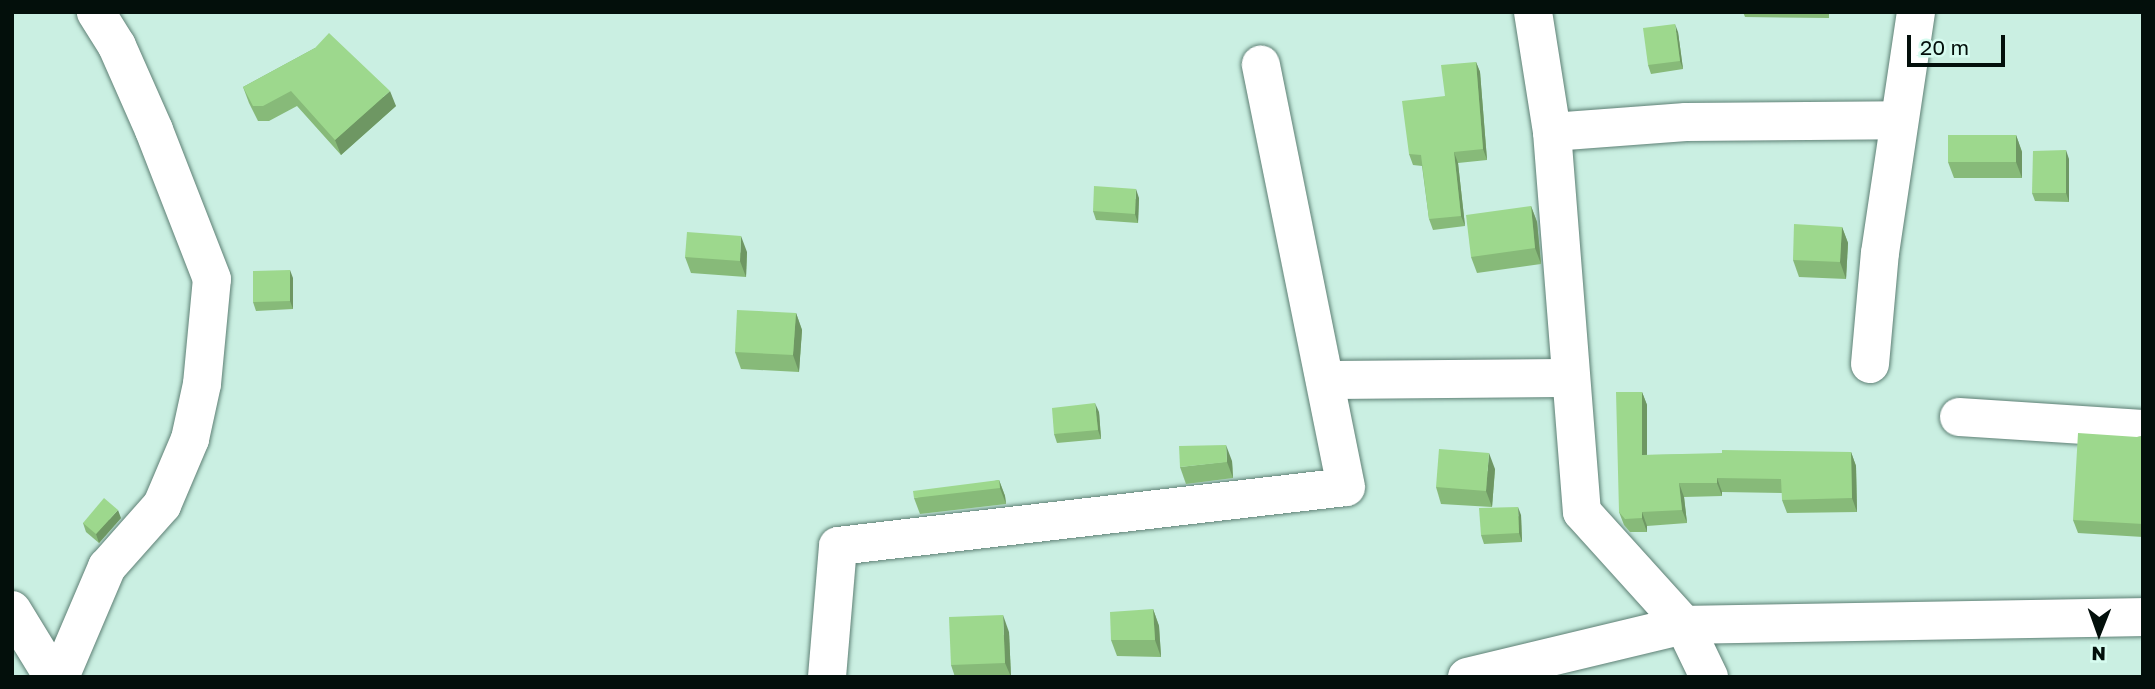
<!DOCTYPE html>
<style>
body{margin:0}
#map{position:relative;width:2155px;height:689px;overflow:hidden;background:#caefe2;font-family:"Golos Text",sans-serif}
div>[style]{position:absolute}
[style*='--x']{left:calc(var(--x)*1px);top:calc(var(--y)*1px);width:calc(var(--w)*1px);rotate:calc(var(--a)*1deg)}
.roads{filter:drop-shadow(0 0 2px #5e8075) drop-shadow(0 0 2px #5e8075)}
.minor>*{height:38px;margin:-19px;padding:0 19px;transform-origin:19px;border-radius:19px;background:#fff}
.wall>*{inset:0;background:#87ba79}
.shaded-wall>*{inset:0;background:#6e9763}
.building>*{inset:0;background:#9dd88d}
span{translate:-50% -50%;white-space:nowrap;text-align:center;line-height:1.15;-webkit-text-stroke:5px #d7fcf0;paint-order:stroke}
.frame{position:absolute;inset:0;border:14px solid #030f0b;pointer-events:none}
.north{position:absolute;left:2064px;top:598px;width:70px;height:70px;-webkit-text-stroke:5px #d7fcf0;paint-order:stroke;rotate:181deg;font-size:19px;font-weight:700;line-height:28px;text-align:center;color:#030f0b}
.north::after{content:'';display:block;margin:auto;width:24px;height:32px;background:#030f0b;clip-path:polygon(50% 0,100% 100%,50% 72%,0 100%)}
.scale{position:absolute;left:1907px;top:35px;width:98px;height:32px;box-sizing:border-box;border:4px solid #030f0b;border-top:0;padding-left:9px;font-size:21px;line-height:24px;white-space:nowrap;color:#030f0b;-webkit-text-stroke:5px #d7fcf0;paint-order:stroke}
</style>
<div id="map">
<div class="roads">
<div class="minor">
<div style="--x:1533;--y:12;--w:121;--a:81"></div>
<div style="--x:1552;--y:132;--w:381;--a:85.5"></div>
<div style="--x:1582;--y:512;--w:152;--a:47.9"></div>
<div style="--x:1684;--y:625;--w:58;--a:64.3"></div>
<div style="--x:1552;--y:132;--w:134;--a:-4.3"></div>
<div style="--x:1686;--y:122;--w:213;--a:-0.5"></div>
<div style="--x:1870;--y:364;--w:111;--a:-84.9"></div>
<div style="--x:1880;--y:253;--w:244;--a:-81.5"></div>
<div style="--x:1325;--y:380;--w:246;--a:-0.5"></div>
<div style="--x:1959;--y:417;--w:184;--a:3.7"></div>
<div style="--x:12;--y:610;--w:79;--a:58.5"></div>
<div style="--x:60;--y:677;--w:120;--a:-66.9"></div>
<div style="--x:107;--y:567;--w:83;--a:-48.4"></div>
<div style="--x:162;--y:505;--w:72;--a:-67"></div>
<div style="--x:190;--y:439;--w:56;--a:-77.7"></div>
<div style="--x:202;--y:384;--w:105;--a:-84.6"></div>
<div style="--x:212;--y:279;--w:160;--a:-111.3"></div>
<div style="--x:154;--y:130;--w:92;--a:-113.8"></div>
<div style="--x:117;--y:46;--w:40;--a:-122"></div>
<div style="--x:827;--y:677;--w:131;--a:-85.2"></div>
<div style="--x:838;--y:546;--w:511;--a:-6.62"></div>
<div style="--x:1346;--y:487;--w:431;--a:-101.4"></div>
<div style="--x:1467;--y:677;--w:223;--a:-13.5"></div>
<div style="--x:1684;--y:625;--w:459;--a:-1"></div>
</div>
</div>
<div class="wall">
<div style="clip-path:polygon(1743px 12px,1829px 12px,1829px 18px,1745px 17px)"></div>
<div style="clip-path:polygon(1678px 32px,1683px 69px,1651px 74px,1648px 65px)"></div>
<div style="clip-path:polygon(315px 48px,396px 106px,341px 155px,297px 106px,269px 121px,258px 121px,249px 103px,243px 87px)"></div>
<div style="clip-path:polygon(1476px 62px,1480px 72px,1487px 160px,1458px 163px,1465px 226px,1433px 230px,1429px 219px,1422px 166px,1413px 165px,1409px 154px,1445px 96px)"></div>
<div style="clip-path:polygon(2016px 135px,2022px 152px,2022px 178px,1954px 178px,1948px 162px)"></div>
<div style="clip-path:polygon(2069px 159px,2069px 202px,2035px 201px,2032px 193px)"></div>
<div style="clip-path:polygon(1139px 198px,1138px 223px,1096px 220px,1093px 211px)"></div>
<div style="clip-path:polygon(1531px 206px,1537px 222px,1541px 264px,1477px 273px,1471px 257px)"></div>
<div style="clip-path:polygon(1842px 227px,1848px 243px,1846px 279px,1799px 277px,1793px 260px)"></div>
<div style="clip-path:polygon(747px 252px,746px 277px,691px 273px,685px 257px)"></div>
<div style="clip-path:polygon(293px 278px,293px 309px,256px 311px,253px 302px)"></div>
<div style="clip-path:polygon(796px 313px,802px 330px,799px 372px,741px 369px,735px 352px)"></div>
<div style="clip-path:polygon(1642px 392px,1647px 405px,1647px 455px,1851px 452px,1856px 466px,1857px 512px,1787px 513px,1782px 500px,1782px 493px,1722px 492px,1722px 496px,1684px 497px,1687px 523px,1647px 526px,1647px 532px,1630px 532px,1624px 525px,1619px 512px)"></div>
<div style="clip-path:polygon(1099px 412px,1101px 439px,1057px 443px,1054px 434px)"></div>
<div style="clip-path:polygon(2143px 436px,2143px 537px,2078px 533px,2073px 520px,2137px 437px)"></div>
<div style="clip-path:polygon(1232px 461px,1233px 478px,1186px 484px,1180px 467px)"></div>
<div style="clip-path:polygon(1495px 469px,1492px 507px,1441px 504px,1436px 487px)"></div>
<div style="clip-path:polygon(999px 480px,1005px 496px,1006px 504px,920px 514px,914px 498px)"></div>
<div style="clip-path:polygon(1521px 515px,1522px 542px,1484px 544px,1481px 535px)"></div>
<div style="clip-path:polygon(121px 518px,99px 543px,86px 532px,83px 523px)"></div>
<div style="clip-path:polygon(1153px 609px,1159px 626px,1161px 657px,1117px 656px,1111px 640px)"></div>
<div style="clip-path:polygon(1009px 632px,1011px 677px,955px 677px,951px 665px)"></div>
</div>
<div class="shaded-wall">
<div style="clip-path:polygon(1675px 24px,1678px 32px,1683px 69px,1680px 61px)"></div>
<div style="clip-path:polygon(1476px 62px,1480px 72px,1487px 160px,1483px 149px)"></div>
<div style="clip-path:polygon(390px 91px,396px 106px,341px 155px,335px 140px)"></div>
<div style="clip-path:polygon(2016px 135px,2022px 152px,2022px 178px,2016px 162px)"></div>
<div style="clip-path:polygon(2066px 150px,2069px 159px,2069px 202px,2066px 193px)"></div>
<div style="clip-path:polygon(1454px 152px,1458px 163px,1465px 226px,1461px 216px)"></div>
<div style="clip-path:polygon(1136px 189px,1139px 198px,1138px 223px,1135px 214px)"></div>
<div style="clip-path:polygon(1531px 206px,1537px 222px,1541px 264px,1535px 248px)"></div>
<div style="clip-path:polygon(1842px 227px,1848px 243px,1846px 279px,1840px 262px)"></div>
<div style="clip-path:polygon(741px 236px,747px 252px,746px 277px,740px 261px)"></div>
<div style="clip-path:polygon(290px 270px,293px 278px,293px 309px,290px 301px)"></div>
<div style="clip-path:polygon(796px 313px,802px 330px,799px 372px,793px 355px)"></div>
<div style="clip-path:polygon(1642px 392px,1647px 405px,1647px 468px,1642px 455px)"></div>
<div style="clip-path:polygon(1095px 403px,1099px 412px,1101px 439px,1098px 430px)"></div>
<div style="clip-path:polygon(1226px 445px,1232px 461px,1233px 478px,1227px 462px)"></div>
<div style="clip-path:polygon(1851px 452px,1856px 466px,1857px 512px,1852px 498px)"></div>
<div style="clip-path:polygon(1489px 453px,1495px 469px,1492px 507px,1486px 491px)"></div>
<div style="clip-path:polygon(1717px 478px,1722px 492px,1722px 496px,1717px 483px)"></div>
<div style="clip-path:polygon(999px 480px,1005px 496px,1006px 504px,1000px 488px)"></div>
<div style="clip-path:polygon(1679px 483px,1684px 497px,1687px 523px,1682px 510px)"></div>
<div style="clip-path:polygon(1518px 507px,1521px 515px,1522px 542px,1519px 533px)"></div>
<div style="clip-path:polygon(118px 510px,121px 518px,99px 543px,96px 534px)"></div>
<div style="clip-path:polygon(1642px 512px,1647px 526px,1647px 532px,1642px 518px)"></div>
<div style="clip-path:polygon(1153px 609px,1159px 626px,1161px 657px,1155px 640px)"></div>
<div style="clip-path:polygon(1003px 615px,1009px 632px,1011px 677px,1005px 663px)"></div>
</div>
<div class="building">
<div style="clip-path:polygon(1675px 24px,1680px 61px,1648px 65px,1643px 28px)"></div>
<div style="clip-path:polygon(329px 33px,390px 91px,335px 140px,291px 91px,263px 106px,253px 106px,243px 87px,315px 48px)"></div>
<div style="clip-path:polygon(1476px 62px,1483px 149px,1454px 152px,1461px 216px,1429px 219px,1421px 155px,1409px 154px,1402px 101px,1445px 96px,1441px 65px)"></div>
<div style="clip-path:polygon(1948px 135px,2016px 135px,2016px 162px,1948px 162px)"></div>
<div style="clip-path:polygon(2066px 150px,2066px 193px,2032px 193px,2033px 151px)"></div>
<div style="clip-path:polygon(1094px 186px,1136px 189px,1135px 214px,1093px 211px)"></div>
<div style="clip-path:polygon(1531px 206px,1535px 248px,1471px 257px,1466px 215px)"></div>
<div style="clip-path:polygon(1794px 224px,1842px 227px,1840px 262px,1793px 260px)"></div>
<div style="clip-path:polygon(687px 232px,741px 236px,740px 261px,685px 257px)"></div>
<div style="clip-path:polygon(290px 270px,290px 301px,253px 302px,253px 271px)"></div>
<div style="clip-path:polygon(737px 310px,796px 313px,793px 355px,735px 352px)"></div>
<div style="clip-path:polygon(1616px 392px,1642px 392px,1642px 455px,1722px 453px,1722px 450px,1851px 452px,1852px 498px,1782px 500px,1781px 479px,1717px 478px,1717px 483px,1679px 483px,1682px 510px,1642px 512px,1642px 518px,1625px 519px,1619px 512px)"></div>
<div style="clip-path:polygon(1095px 403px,1098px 430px,1054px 434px,1052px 408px)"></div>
<div style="clip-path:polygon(2078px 433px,2137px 437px,2143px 436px,2143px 524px,2073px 520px)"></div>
<div style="clip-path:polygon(1226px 445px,1227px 462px,1180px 467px,1179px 446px)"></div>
<div style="clip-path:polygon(1439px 449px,1489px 453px,1486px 491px,1436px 487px)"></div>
<div style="clip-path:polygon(999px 480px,1000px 488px,914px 498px,913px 491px)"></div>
<div style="clip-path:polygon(104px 498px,118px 510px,96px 534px,83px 523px)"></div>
<div style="clip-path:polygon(1518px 507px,1519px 533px,1481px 535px,1479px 508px)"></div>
<div style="clip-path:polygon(1153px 609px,1155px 640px,1111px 640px,1110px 612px)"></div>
<div style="clip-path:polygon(1003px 615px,1005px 663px,951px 665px,949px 617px)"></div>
</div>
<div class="frame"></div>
<div class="north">N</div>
<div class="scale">20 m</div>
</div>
